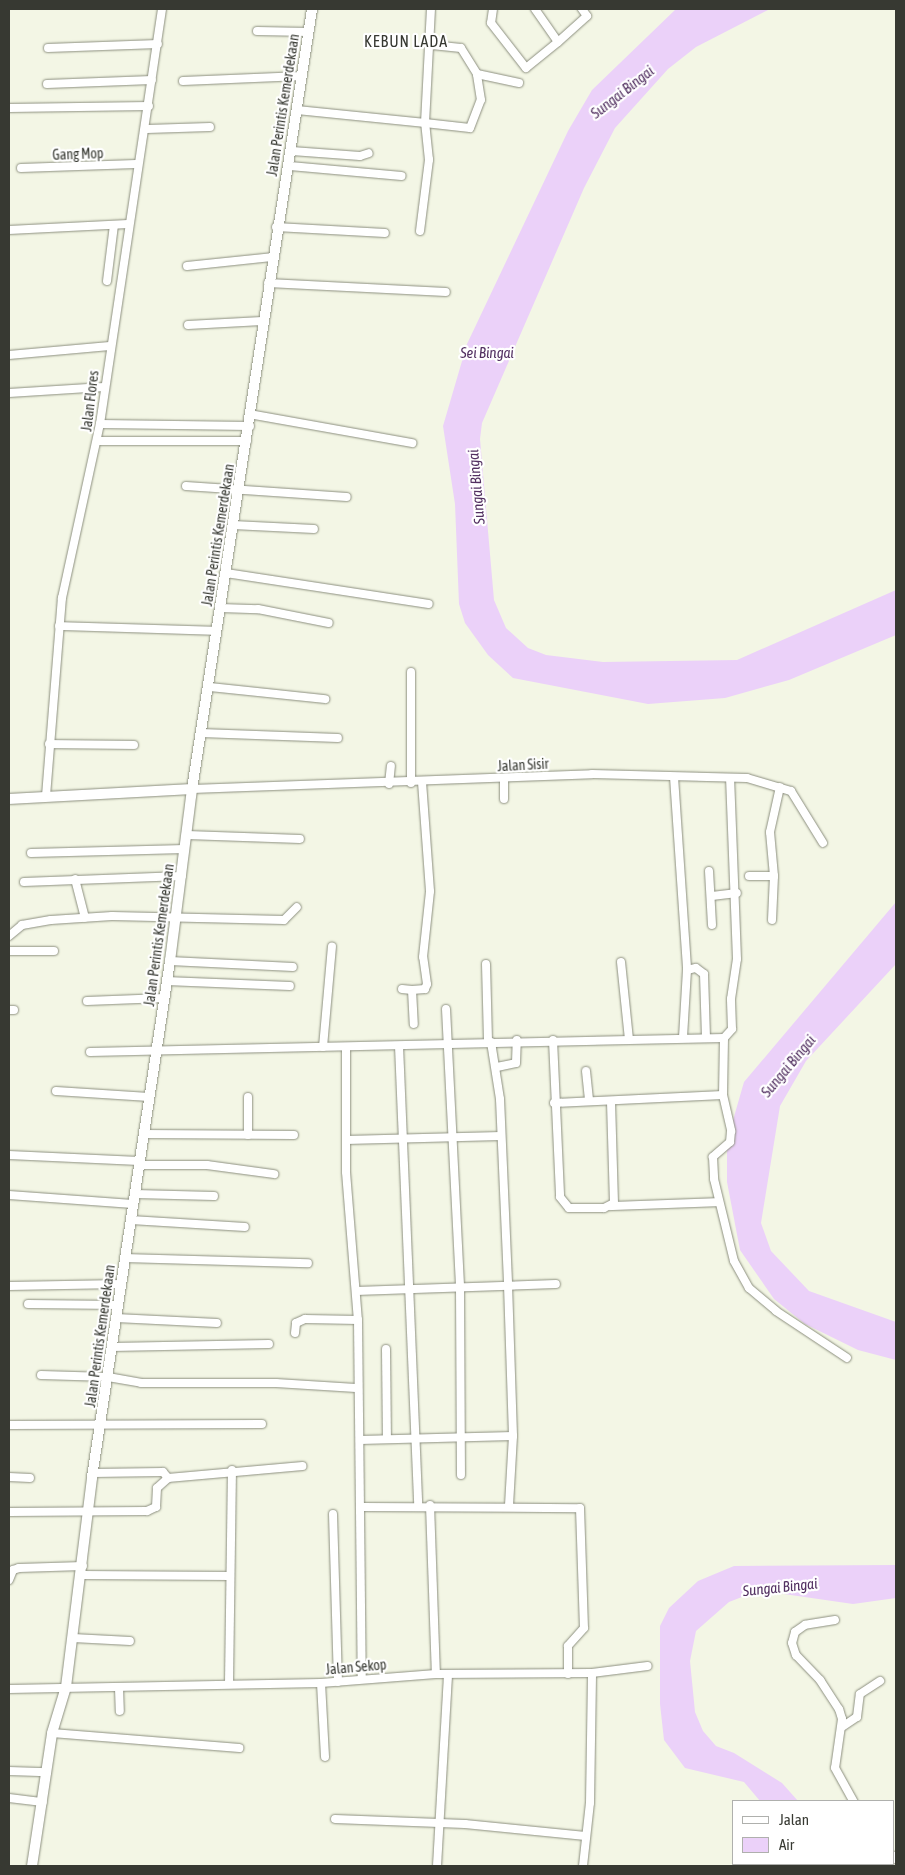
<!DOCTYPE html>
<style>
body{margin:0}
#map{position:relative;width:905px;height:1875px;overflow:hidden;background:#f3f6e5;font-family:"Asap Condensed",sans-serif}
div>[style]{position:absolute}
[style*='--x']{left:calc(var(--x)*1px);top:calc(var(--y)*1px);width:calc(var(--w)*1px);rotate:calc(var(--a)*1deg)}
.water>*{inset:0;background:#ebd1f9}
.roads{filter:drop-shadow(0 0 1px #8c8f7f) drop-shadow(0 0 1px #8c8f7f)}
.minor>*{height:8px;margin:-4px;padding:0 4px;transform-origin:4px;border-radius:4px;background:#fff}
.tertiary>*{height:10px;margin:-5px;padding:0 5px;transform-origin:5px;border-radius:5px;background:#fff}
span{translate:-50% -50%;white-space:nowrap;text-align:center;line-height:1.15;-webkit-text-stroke:4.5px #fff;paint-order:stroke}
.street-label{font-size:14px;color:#373932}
.water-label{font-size:15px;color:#523061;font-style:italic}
.quarter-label{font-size:16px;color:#373932;letter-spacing:1px}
.frame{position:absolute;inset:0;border:10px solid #373932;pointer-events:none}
.legend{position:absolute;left:732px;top:1800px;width:162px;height:65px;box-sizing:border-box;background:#fff;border:1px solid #afb0ad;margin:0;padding:6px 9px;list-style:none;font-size:15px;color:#373932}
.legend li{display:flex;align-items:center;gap:10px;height:25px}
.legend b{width:25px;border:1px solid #afb0ad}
</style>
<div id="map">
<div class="water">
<div style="clip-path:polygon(676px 9px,770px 9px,696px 47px,668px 69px,615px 128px,584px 188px,482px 423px,480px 439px,494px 600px,506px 628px,528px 648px,546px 655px,603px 662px,737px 660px,896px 590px,896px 635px,789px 680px,725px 698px,648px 704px,513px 678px,488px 655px,465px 623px,459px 604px,455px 504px,443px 426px,467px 344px,568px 131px,592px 90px)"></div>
<div style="clip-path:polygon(896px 902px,896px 964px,806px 1061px,780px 1106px,761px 1223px,771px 1251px,809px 1291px,896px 1322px,896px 1360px,858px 1350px,805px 1324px,774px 1299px,740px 1250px,727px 1182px,727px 1141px,744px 1082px)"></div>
<div style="clip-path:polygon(896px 1565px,896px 1598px,853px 1604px,770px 1592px,747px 1595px,729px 1602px,696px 1631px,690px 1661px,695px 1712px,703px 1731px,716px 1746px,734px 1753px,782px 1783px,798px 1801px,760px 1801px,744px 1782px,685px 1768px,664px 1740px,660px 1704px,660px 1626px,669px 1608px,698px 1581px,734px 1566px)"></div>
</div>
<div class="roads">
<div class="minor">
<div style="--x:493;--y:9;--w:14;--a:98"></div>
<div style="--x:491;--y:23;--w:57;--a:52.1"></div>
<div style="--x:526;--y:68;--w:41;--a:-39.1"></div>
<div style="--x:535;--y:9;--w:40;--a:55.1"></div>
<div style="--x:558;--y:42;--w:39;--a:-42"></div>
<div style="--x:587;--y:16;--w:9;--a:-126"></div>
<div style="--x:257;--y:31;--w:51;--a:1.1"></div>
<div style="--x:432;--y:45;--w:29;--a:6"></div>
<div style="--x:461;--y:48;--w:31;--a:58"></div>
<div style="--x:48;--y:48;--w:110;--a:-2.1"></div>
<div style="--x:183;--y:81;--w:119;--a:-2.4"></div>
<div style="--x:47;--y:84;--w:105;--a:-2.2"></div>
<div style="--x:9;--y:108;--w:140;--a:-0.8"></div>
<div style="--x:297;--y:110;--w:129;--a:5.8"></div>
<div style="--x:425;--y:123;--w:114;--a:-87"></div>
<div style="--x:147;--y:129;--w:63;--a:-1.8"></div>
<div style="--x:292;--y:151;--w:68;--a:4.2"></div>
<div style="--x:360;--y:156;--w:9;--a:-18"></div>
<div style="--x:290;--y:166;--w:112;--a:5.1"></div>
<div style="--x:21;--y:168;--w:115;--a:-2"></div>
<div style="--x:276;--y:227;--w:109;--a:3.2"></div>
<div style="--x:9;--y:230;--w:119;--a:-2.9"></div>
<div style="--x:420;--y:231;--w:72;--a:-82.8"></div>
<div style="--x:429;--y:160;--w:37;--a:-96"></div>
<div style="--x:425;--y:123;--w:45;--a:6.3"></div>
<div style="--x:470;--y:128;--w:30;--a:-69"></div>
<div style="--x:481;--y:100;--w:26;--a:-99"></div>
<div style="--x:477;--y:74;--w:43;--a:12.1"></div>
<div style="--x:187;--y:266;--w:85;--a:-6"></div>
<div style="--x:107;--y:281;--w:56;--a:-82.9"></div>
<div style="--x:268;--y:283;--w:178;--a:2.9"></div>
<div style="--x:188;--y:325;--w:74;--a:-3.1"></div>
<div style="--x:9;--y:355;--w:101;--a:-5.1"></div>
<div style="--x:9;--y:393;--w:95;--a:-3.6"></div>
<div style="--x:249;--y:414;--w:166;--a:10.1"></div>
<div style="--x:100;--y:424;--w:150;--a:0.8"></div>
<div style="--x:97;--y:441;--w:150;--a:0"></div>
<div style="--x:186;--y:486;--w:161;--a:3.9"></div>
<div style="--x:233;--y:525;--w:81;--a:2.8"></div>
<div style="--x:226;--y:573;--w:205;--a:8.7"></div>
<div style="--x:220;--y:608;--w:38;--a:2"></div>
<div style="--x:258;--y:609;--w:72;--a:11.2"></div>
<div style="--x:59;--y:626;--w:158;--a:1.8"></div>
<div style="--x:210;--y:687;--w:116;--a:6"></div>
<div style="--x:201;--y:733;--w:137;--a:2.1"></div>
<div style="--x:49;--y:744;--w:85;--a:0.7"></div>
<div style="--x:674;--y:777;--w:193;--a:86.1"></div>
<div style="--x:687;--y:970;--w:68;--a:93.4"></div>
<div style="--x:411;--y:783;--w:111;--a:-90"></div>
<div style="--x:389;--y:784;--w:18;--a:-84"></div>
<div style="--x:192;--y:789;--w:400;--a:-2.1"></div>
<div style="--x:592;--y:774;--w:155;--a:1.5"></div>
<div style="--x:747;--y:778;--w:46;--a:16.5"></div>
<div style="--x:791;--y:791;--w:61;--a:58.4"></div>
<div style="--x:46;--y:796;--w:199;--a:-85.4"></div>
<div style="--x:62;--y:598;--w:178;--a:-77.7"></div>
<div style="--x:100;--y:424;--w:420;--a:-81.5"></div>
<div style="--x:504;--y:799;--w:20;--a:-90"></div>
<div style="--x:187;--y:835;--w:113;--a:2"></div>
<div style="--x:31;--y:853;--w:154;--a:-1.5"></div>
<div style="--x:709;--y:871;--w:54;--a:86.8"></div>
<div style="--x:749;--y:876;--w:25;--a:0"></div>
<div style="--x:774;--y:876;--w:44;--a:-95.2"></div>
<div style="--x:770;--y:832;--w:46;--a:-77.5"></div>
<div style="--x:75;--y:879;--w:40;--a:75.6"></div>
<div style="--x:24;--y:882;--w:158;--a:-2.2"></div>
<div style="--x:712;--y:896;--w:25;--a:-7"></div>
<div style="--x:772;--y:920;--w:44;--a:-87.4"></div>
<div style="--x:9;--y:936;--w:17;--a:-40"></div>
<div style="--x:22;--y:925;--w:29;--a:-10"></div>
<div style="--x:51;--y:920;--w:61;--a:-3.8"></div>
<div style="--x:112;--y:916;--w:172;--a:1.3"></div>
<div style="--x:284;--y:920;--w:18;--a:-45"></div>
<div style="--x:9;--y:951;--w:45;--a:0"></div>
<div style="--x:170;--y:961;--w:123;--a:2.8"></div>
<div style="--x:621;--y:962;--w:77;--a:84.1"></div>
<div style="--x:486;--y:964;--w:78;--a:88.5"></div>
<div style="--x:687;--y:970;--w:9;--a:-13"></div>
<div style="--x:696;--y:968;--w:10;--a:37"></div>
<div style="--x:704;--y:974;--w:62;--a:88.2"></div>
<div style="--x:166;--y:981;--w:124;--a:2.3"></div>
<div style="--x:402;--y:989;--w:10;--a:6"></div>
<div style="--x:412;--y:990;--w:34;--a:87"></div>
<div style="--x:412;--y:990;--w:13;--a:-4"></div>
<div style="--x:425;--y:989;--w:5;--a:-68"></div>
<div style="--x:427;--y:984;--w:27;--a:-98"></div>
<div style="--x:423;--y:957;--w:66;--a:-83.9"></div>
<div style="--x:430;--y:891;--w:109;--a:-94.2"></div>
<div style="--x:87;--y:1001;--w:77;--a:-2.2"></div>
<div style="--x:446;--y:1009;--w:279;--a:87.1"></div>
<div style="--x:460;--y:1288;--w:187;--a:89.7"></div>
<div style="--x:9;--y:1010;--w:5;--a:0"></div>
<div style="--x:724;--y:1038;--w:57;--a:91"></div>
<div style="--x:723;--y:1095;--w:37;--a:77"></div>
<div style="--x:731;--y:1131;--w:11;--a:95"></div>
<div style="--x:730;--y:1142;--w:23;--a:139"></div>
<div style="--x:713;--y:1157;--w:22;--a:87"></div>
<div style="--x:714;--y:1179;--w:84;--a:76.3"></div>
<div style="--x:734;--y:1261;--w:31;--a:61"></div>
<div style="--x:749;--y:1288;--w:35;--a:40"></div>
<div style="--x:776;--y:1311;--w:85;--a:33.5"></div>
<div style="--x:553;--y:1040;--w:157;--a:87.4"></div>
<div style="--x:560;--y:1197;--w:14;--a:51"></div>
<div style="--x:569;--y:1208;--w:35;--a:0"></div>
<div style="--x:604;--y:1208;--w:11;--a:-27"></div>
<div style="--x:614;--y:1203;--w:102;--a:-91.7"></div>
<div style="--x:491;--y:1042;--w:58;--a:81"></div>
<div style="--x:500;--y:1099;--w:186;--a:87.5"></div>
<div style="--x:508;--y:1285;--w:151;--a:88.1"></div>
<div style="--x:513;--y:1436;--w:70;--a:93.3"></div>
<div style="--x:399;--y:1046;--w:460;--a:87.6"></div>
<div style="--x:323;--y:1047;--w:101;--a:-84.9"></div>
<div style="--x:346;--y:1049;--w:123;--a:90"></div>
<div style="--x:346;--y:1172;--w:148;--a:85.4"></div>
<div style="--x:358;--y:1320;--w:359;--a:89.4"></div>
<div style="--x:90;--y:1052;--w:634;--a:-1.27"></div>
<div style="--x:724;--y:1038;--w:12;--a:-48"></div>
<div style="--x:732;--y:1029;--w:30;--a:-92"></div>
<div style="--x:731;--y:999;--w:40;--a:-81.5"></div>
<div style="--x:737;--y:959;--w:181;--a:-92.2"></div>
<div style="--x:497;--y:1067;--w:19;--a:-12"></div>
<div style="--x:516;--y:1063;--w:23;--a:-88"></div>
<div style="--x:586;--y:1071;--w:29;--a:84"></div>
<div style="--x:56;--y:1091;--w:93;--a:3.7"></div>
<div style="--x:554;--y:1103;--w:169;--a:-2.7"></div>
<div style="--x:143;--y:1134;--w:151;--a:0.4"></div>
<div style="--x:248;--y:1135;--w:38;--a:-90"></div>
<div style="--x:346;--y:1140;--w:155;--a:-1.5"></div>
<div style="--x:9;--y:1155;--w:130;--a:2.6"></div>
<div style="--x:139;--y:1165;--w:68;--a:0"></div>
<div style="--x:207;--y:1165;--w:68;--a:7.7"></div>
<div style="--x:135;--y:1194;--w:79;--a:1.5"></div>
<div style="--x:9;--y:1195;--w:124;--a:4.2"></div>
<div style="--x:610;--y:1206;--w:108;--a:-2.1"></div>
<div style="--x:131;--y:1220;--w:114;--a:3.5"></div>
<div style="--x:124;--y:1258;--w:184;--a:1.6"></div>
<div style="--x:9;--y:1286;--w:112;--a:-1"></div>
<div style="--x:356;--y:1291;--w:200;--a:-2"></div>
<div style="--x:28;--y:1304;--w:90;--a:0.6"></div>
<div style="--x:116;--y:1318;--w:101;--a:2.8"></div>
<div style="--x:295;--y:1333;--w:10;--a:-84"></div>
<div style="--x:296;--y:1323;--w:10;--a:-24"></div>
<div style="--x:305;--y:1319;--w:53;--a:1.1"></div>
<div style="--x:112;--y:1347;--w:157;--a:-1.1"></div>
<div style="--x:386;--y:1349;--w:89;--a:89.4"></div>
<div style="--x:41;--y:1375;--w:67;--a:1.7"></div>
<div style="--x:108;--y:1377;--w:34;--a:10"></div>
<div style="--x:141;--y:1383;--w:135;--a:0"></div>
<div style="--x:276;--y:1383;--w:80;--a:3.6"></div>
<div style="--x:9;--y:1425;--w:253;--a:-0.2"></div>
<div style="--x:360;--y:1440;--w:153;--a:-1.5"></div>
<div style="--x:93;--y:1473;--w:70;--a:-0.8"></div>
<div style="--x:163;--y:1472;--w:8;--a:50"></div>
<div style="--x:9;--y:1477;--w:21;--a:3"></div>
<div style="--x:430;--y:1505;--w:169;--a:88"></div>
<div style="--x:362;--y:1507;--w:218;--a:0.3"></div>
<div style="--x:580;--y:1508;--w:120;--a:88.1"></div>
<div style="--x:584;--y:1628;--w:24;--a:132"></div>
<div style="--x:568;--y:1646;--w:28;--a:90"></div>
<div style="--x:9;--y:1512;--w:138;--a:-0.4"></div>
<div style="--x:147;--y:1511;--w:10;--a:-24"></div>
<div style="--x:156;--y:1507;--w:19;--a:-87"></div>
<div style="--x:157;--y:1488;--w:15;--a:-42"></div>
<div style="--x:168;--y:1478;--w:135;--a:-5.1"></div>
<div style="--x:333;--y:1514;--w:168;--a:88.3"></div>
<div style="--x:82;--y:1575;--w:148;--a:0.4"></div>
<div style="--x:9;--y:1580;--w:11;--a:-68"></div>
<div style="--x:13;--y:1570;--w:6;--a:-18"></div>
<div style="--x:19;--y:1568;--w:64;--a:-1.8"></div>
<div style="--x:835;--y:1620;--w:30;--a:171"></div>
<div style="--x:805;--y:1625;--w:12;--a:145"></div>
<div style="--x:795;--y:1632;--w:11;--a:105"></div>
<div style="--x:792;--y:1643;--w:13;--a:72"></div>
<div style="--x:796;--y:1655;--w:35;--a:46"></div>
<div style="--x:820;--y:1680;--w:35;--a:57"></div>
<div style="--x:839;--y:1709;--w:10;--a:73"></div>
<div style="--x:842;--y:1719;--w:49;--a:98.1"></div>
<div style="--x:835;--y:1768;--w:38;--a:61"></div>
<div style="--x:73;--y:1638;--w:57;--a:3"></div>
<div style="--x:229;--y:1683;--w:213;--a:-89.2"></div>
<div style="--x:321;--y:1683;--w:74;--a:86.9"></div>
<div style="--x:119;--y:1688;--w:23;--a:88"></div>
<div style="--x:9;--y:1689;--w:312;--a:-1.1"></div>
<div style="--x:321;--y:1683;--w:115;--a:-4.5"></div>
<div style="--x:436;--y:1674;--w:156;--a:-0.4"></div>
<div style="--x:592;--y:1673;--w:56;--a:-7.1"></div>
<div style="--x:842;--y:1727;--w:18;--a:-34"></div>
<div style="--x:857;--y:1717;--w:23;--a:-83"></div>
<div style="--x:860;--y:1694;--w:24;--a:-33"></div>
<div style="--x:52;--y:1733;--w:188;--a:4.6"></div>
<div style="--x:9;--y:1771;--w:38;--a:2"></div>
<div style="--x:9;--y:1798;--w:34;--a:7"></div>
<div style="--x:335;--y:1819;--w:130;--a:2.2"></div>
<div style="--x:465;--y:1824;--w:121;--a:5.7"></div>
<div style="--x:894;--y:1856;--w:4;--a:56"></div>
<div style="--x:437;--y:1866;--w:191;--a:-86.7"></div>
<div style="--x:583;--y:1866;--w:63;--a:-83.7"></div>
<div style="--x:590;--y:1803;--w:130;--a:-89.1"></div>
</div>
<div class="tertiary">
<div style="--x:9;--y:799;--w:183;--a:-3.1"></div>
<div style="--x:32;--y:1866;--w:134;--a:-81.4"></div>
<div style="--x:52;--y:1733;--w:48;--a:-73.1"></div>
<div style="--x:66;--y:1687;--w:212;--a:-82.9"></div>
<div style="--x:92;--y:1477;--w:522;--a:-81.4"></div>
<div style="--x:170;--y:961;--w:173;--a:-82.7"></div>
<div style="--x:192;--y:789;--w:789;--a:-81.25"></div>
</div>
</div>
<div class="street-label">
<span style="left:283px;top:105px;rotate:-81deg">Jalan Perintis Kemerdekaan</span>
<span style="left:78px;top:154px;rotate:-2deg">Gang Mop</span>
<span style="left:90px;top:401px;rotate:-83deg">Jalan Flores</span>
<span style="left:218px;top:535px;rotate:-81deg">Jalan Perintis Kemerdekaan</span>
<span style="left:523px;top:765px;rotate:-3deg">Jalan Sisir</span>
<span style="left:159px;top:935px;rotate:-82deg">Jalan Perintis Kemerdekaan</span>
<span style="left:100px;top:1336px;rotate:-82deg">Jalan Perintis Kemerdekaan</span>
<span style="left:356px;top:1667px;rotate:-5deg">Jalan Sekop</span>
</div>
<div class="water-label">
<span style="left:622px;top:92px;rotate:-38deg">Sungai Bingai</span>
<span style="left:487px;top:353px">Sei Bingai</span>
<span style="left:476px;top:487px;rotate:-95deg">Sungai Bingai</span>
<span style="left:788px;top:1066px;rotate:-50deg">Sungai Bingai</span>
<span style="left:780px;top:1587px;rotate:-6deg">Sungai Bingai</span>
</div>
<div class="quarter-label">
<span style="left:406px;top:41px">KEBUN LADA</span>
</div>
<div class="frame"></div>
<ul class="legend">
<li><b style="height:6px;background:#fff"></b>Jalan</li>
<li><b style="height:14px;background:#ebd1f9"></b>Air</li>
</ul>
</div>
